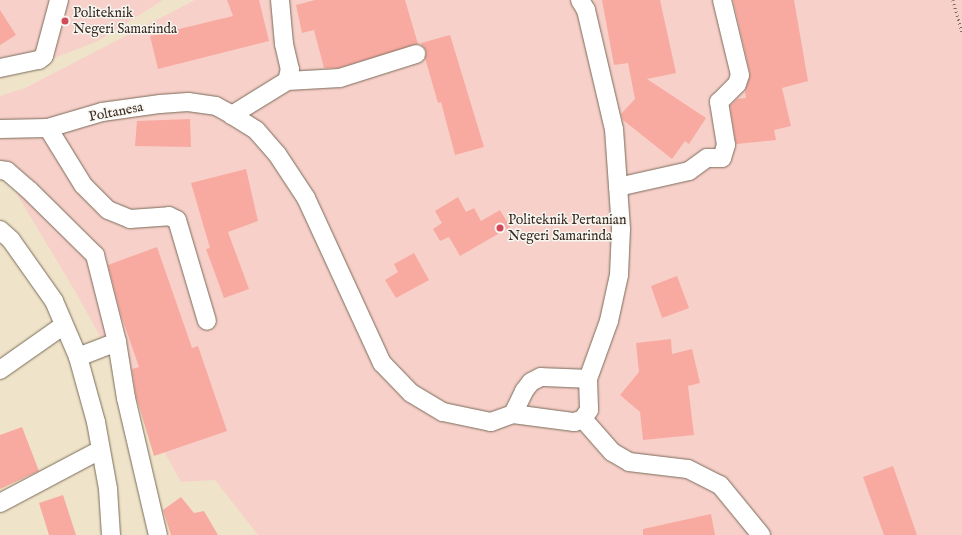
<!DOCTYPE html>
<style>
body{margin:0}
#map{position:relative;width:962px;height:535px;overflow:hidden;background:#efe4c9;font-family:"IM FELL English",serif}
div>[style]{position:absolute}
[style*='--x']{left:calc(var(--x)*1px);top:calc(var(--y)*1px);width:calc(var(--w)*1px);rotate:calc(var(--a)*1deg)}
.built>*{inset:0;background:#f7d0c9}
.building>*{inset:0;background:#f8aaa1}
.path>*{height:2.5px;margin-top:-1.25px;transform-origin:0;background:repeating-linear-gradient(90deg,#7a6b5a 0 1px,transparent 0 4px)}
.roads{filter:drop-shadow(0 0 1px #7a6b5a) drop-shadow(0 0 1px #7a6b5a)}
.minor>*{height:18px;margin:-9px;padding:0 9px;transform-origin:9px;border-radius:9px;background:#fff}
.dots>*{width:11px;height:11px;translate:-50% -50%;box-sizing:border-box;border:2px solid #f6f6f2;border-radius:50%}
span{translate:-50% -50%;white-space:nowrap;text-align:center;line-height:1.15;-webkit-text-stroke:3px #f6f6f2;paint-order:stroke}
.poi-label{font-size:14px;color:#3b2a1e}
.left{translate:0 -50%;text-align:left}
.street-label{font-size:14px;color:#3b2a1e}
</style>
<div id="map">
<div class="built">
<div style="clip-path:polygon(0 0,163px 0,98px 41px,0 79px)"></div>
<div style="clip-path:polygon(195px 0,962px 0,962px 535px,258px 535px,215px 480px,181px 482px,75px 291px,0 166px,0 96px,25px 88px)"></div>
</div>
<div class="building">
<div style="clip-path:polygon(227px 0,259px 0,269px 41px,158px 69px,150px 36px,233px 16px)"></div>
<div style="clip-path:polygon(315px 0,405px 0,418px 44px,338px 68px,324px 68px,314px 30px,302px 33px,296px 5px)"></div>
<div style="clip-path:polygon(602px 0,660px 0,676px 73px,647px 79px,706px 118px,689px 144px,685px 141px,672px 159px,623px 120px,621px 114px,635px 99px,628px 63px,614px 65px)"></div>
<div style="clip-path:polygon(733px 0,794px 0,808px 81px,782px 88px,791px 126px,774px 130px,776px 140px,736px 144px,730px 106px,737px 99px,746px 98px,745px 91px,750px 73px)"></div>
<div style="clip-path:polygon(0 10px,16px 35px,0 45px)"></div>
<div style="clip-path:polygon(450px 35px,484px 147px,455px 155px,441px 102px,438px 103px,425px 58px,426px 51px,421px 43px)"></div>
<div style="clip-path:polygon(190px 119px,191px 147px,135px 146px,137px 121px)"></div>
<div style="clip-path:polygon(246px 169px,258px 221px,228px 232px,249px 289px,224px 298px,206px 249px,210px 248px,191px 183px)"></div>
<div style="clip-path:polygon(458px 197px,466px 212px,474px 208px,481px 221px,500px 210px,510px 227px,460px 256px,449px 237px,440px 241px,433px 229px,442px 223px,435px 211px)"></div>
<div style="clip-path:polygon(157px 247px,192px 348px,198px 346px,227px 431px,154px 456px,136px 396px,132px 369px,139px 367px,121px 315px,108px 265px)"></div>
<div style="clip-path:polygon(414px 253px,429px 280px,396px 298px,385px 280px,398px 272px,394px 264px)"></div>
<div style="clip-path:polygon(677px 276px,689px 308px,662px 318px,651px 286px)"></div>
<div style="clip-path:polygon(671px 339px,672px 354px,692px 349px,700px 383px,688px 386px,694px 435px,643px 440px,640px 412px,620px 395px,639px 372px,636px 343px)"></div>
<div style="clip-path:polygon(22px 427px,39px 471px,0 489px,0 435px)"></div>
<div style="clip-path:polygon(893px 466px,917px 535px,884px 535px,863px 477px)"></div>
<div style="clip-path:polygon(63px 495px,76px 535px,49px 535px,39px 503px)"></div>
<div style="clip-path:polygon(181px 497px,194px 513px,204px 511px,218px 535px,171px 535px,163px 510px)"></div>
<div style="clip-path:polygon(711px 514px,715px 535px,643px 535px,643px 529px)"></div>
</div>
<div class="path">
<div style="--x:953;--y:0;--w:33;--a:74"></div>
</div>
<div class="roads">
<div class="minor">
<div style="--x:280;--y:0;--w:44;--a:84.8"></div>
<div style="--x:284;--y:44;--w:26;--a:77"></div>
<div style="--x:290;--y:69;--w:12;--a:104"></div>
<div style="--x:287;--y:81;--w:65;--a:148.3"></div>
<div style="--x:232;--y:115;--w:28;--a:32"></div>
<div style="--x:256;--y:130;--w:32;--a:49"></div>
<div style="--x:277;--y:154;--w:53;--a:56.6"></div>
<div style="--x:306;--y:198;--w:182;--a:65.3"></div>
<div style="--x:382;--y:363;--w:42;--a:46"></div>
<div style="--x:411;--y:393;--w:37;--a:31"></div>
<div style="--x:443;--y:412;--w:49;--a:11.8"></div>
<div style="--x:491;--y:422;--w:23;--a:-20"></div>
<div style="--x:513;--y:414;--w:62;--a:7.5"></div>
<div style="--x:574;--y:422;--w:9;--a:-18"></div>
<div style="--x:583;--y:419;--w:44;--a:48.7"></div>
<div style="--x:612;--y:452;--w:20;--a:30"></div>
<div style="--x:629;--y:462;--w:59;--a:6.8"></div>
<div style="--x:688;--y:469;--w:36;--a:27"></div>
<div style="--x:720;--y:485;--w:65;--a:50.6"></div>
<div style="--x:580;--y:0;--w:12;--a:59"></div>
<div style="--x:586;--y:10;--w:122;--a:76.8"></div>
<div style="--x:614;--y:129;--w:100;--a:86"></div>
<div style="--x:621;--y:229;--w:46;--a:92.5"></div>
<div style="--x:619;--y:275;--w:47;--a:102.3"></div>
<div style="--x:609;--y:321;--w:62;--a:109.9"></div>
<div style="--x:588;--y:379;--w:31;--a:88"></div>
<div style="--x:589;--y:410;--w:11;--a:124"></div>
<div style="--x:0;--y:68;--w:40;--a:-12"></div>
<div style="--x:39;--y:60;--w:6;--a:-39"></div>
<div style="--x:44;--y:56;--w:58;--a:-75"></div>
<div style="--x:287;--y:81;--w:53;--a:-3.2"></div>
<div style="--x:340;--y:78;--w:80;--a:-17.5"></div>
<div style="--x:48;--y:128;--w:67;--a:58.4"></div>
<div style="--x:83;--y:185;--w:35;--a:45"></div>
<div style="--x:108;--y:210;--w:24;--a:22"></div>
<div style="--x:130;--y:219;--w:39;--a:-4"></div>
<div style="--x:169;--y:216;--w:9;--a:27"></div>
<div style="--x:177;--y:220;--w:105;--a:73.5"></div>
<div style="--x:0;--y:129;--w:48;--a:-1.2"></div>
<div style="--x:48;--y:128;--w:56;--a:-16.5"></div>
<div style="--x:102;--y:112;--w:59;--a:-7.9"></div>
<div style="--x:160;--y:104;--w:28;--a:-4"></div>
<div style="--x:188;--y:102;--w:28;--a:8"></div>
<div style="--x:216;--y:106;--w:18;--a:29"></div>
<div style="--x:0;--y:170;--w:7;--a:8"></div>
<div style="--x:7;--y:171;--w:29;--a:41"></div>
<div style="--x:29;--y:190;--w:93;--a:44.6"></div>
<div style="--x:95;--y:255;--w:90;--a:75.8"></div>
<div style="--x:618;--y:187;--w:73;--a:-12.7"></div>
<div style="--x:689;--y:171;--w:22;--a:-36"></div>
<div style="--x:707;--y:158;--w:15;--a:0"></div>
<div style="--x:722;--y:158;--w:14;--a:-73"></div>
<div style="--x:726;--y:145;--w:44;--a:-99.2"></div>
<div style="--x:719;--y:102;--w:25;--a:-45"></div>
<div style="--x:737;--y:84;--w:9;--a:-72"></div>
<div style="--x:740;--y:75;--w:77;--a:-103.5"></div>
<div style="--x:0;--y:230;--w:15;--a:42"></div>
<div style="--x:11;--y:240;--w:75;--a:54.8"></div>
<div style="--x:54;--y:301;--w:61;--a:66.8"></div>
<div style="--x:78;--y:357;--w:67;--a:74.5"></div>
<div style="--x:96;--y:422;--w:68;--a:79.8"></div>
<div style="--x:108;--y:489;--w:46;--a:86.3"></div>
<div style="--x:78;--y:357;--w:42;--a:-21"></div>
<div style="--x:117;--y:342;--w:57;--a:80.9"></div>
<div style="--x:126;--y:398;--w:141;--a:76.9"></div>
<div style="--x:0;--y:370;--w:78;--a:-35.1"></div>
<div style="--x:513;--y:414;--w:25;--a:-64"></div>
<div style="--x:524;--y:391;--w:11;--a:-52"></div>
<div style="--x:531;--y:382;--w:11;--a:-27"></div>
<div style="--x:541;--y:377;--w:47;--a:2.4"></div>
<div style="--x:0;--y:503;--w:113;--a:-27.9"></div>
</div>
</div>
<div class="dots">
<div style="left:65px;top:21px;background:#d1495b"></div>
<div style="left:500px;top:228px;background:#d1495b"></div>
</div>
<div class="poi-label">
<span class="left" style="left:73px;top:21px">Politeknik<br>Negeri Samarinda</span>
<span class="left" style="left:508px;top:228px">Politeknik Pertanian<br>Negeri Samarinda</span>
</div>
<div class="street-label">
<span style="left:116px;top:112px;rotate:-11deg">Poltanesa</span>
</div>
</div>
